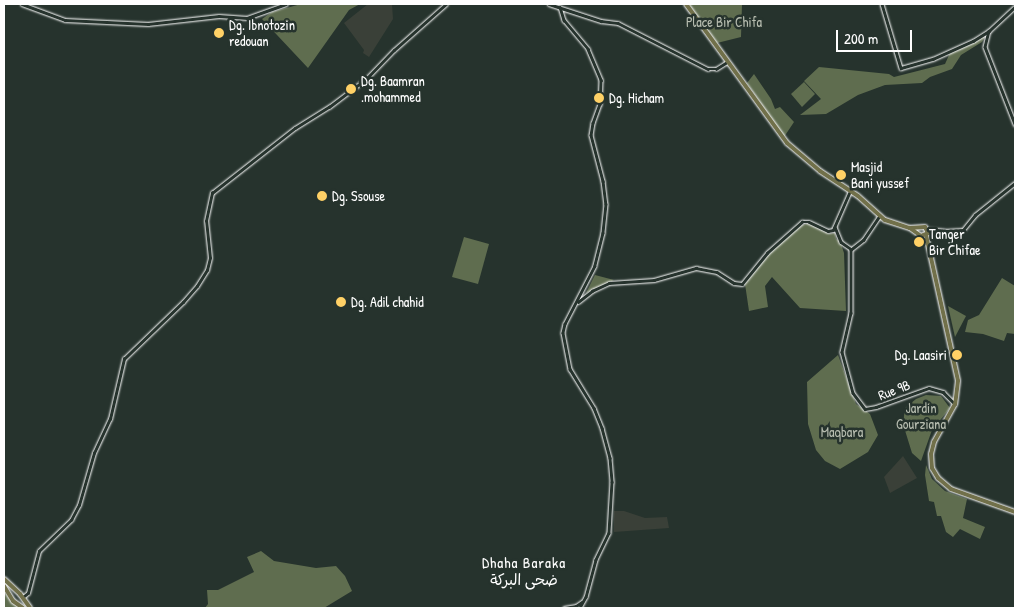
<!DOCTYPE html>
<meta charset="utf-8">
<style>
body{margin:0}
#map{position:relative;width:1019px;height:612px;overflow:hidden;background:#26332d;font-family:"Patrick Hand","Playpen Sans Arabic",sans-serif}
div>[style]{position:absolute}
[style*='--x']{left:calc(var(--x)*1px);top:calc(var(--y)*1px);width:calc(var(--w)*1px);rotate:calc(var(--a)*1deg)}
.built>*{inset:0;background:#3a4038}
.green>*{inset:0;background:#5f6d4f}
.roads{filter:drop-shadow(0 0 1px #fff) drop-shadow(0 0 1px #fff)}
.minor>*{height:2.5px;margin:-1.25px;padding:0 1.25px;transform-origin:1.25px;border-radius:1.25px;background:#26332d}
.major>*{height:4px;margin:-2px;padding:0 2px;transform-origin:2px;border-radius:2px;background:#71704a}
.dots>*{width:14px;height:14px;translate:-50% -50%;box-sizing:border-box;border:2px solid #26332d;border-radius:50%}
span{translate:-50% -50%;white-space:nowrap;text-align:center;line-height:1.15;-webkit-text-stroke:5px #26332d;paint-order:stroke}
.park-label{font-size:14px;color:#b7bdb0}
.poi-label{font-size:14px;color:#fff}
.left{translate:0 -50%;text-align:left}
.right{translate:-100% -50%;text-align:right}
.street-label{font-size:14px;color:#fff}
.neighbourhood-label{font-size:15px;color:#fff;letter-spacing:1px}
.frame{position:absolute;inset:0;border:5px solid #fff;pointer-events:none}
.scale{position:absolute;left:836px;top:30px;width:76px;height:22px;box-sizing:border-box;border:2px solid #fff;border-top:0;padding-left:6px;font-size:15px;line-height:18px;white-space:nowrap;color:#fff;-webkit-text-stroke:4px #26332d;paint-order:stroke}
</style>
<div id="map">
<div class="built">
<div style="clip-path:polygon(368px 4px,392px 4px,393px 19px,369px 57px,363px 53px,364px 50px,344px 23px)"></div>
<div style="clip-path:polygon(903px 456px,917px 478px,890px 493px,884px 477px)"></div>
<div style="clip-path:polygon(614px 511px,624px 511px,645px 518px,667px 517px,669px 528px,614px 532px)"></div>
</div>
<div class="green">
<div style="clip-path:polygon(301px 4px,360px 4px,349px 10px,308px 68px,262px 19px,272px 12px)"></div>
<div style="clip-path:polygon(689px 4px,742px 4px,741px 37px,717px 43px)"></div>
<div style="clip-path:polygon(986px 35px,982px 42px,961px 55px,952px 69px,930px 77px,922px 83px,885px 85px,858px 95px,826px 114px,800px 115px,821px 99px,804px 81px,819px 67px,889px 74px,894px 77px,945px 64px,950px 53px)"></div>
<div style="clip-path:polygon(754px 74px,771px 99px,775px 109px,780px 107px,794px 122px,784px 137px,747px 83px)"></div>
<div style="clip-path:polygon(804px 82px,815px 94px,802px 107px,791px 94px)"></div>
<div style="clip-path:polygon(811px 223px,829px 234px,835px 233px,836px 239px,840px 241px,844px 253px,846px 311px,800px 308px,772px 277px,765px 286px,768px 307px,749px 311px,745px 284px,766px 257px,798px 226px)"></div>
<div style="clip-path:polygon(464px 237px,489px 244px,478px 284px,452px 277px)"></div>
<div style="clip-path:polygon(595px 275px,614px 280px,586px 293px)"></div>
<div style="clip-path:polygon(1002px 278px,1015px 286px,1015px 334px,1007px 333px,1004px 341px,983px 334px,965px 332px,968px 320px,979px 315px)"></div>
<div style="clip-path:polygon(948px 306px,966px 316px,955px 337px)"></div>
<div style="clip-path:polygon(838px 355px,856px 404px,870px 414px,878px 435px,868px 452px,840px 469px,825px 461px,816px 450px,808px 424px,807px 382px)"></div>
<div style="clip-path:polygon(926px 395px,941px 396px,950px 408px,932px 430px,921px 461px,912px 453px,903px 424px,905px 408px,916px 399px)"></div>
<div style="clip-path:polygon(926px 465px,932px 479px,945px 491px,967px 499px,963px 518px,985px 527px,980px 539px,960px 529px,953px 537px,946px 532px,941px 516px,937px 516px,934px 502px,929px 501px,925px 475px)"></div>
<div style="clip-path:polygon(261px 551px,274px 561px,316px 568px,336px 566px,345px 576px,352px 591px,324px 608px,205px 608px,208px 604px,207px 590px,218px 590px,254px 572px,247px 557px)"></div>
<div style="clip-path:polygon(4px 592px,8px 597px,19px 608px,4px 608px)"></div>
</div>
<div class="roads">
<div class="minor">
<div style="--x:22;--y:4;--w:46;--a:20.4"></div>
<div style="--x:65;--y:20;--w:83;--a:2.8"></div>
<div style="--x:148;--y:24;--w:71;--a:-6.4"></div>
<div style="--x:219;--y:16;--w:28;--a:4"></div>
<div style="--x:247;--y:18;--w:41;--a:-19.7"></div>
<div style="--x:549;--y:4;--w:55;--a:18.1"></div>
<div style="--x:601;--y:21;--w:17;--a:7"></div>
<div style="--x:618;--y:23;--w:101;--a:27.1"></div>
<div style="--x:708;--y:69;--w:8;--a:0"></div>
<div style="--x:716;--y:69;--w:13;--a:-32"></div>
<div style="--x:882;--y:4;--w:67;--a:73.5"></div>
<div style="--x:901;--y:68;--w:33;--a:-16"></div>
<div style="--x:933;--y:59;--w:44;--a:-24.2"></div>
<div style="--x:973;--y:41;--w:19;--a:-32"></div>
<div style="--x:989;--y:31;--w:35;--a:-43"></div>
<div style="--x:560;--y:7;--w:14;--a:73"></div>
<div style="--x:564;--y:20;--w:38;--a:50"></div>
<div style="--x:588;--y:49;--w:34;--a:67"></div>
<div style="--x:601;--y:80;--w:24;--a:92"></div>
<div style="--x:600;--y:104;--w:20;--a:110"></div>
<div style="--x:593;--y:123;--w:12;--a:99"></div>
<div style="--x:591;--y:135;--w:48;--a:75.4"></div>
<div style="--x:603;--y:181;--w:23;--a:83"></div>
<div style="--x:606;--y:204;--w:29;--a:96"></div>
<div style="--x:603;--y:233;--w:34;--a:104"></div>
<div style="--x:595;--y:266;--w:65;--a:117.3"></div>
<div style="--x:565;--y:324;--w:9;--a:103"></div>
<div style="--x:563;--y:333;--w:37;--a:79"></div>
<div style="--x:570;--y:369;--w:46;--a:58.4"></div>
<div style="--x:594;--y:408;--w:22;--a:68"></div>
<div style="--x:602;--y:428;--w:31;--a:75"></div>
<div style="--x:610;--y:458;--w:24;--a:85"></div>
<div style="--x:612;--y:482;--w:51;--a:93.4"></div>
<div style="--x:609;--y:533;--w:30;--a:116"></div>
<div style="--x:596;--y:560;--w:38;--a:105"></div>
<div style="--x:586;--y:597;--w:13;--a:119"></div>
<div style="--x:989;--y:31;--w:16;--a:104"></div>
<div style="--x:985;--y:47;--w:83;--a:68.7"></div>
<div style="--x:880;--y:216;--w:29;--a:124"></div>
<div style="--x:864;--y:240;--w:16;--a:142"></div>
<div style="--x:851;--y:250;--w:63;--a:90"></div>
<div style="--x:851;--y:313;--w:40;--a:103"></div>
<div style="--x:842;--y:352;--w:42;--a:75"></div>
<div style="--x:853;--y:393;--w:20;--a:53"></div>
<div style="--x:865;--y:409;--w:11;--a:-10"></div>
<div style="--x:876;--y:407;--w:56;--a:-19.7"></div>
<div style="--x:929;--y:388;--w:15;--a:16"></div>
<div style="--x:943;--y:392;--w:17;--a:45"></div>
<div style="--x:835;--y:227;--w:16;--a:68"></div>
<div style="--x:841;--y:242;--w:12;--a:35"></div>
<div style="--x:927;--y:229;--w:19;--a:6"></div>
<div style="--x:946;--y:231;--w:17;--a:-3"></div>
<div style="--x:963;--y:230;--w:19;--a:-51"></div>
<div style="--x:975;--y:215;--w:51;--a:-38.7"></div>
<div style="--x:578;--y:302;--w:18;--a:-38"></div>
<div style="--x:592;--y:291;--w:19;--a:-25"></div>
<div style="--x:609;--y:283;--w:45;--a:-3.8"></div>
<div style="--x:654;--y:280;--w:44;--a:-15.9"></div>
<div style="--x:696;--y:268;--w:21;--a:11"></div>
<div style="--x:717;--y:272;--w:20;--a:33"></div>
<div style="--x:734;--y:283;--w:8;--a:7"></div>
<div style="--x:742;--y:284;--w:40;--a:-51"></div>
<div style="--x:767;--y:253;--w:47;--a:-41.5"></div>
<div style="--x:802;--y:222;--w:7;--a:0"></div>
<div style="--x:809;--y:222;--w:21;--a:25"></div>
<div style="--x:828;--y:231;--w:5;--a:-11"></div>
<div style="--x:833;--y:230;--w:43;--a:-66.4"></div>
<div style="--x:23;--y:597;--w:6;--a:-39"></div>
<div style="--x:28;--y:593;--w:43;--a:-75.3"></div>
<div style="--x:39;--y:551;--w:45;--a:-44.1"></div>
<div style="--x:71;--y:520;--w:17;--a:-62"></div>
<div style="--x:79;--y:505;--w:54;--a:-73.9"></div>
<div style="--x:94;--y:453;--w:38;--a:-65"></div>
<div style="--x:110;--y:419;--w:62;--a:-76.9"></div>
<div style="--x:124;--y:359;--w:82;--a:-44"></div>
<div style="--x:183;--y:302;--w:21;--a:-49"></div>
<div style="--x:197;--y:286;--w:19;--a:-58"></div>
<div style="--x:207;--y:270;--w:12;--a:-76"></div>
<div style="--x:210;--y:258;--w:37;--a:-96"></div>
<div style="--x:206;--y:221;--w:29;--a:-78"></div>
<div style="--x:212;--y:193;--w:105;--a:-38.1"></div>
<div style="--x:295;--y:128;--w:40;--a:-32"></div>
<div style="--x:329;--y:107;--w:46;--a:-37.1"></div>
<div style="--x:366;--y:79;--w:40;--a:-46"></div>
<div style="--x:394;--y:50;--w:69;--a:-41.5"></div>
<div style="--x:564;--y:608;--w:12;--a:-9"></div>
<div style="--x:576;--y:606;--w:7;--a:-34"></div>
</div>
<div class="major">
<div style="--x:686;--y:4;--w:172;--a:54"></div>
<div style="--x:787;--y:143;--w:43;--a:40.3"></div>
<div style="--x:820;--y:171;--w:45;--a:33.3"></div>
<div style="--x:858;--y:196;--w:36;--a:42"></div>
<div style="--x:885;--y:220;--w:26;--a:18"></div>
<div style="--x:910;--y:228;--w:15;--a:-4"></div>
<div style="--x:925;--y:227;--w:7;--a:63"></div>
<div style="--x:928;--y:233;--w:8;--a:157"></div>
<div style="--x:921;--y:236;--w:14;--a:-144"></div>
<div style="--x:926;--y:235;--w:149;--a:77.6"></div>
<div style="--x:958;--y:381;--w:23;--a:97"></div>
<div style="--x:955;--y:404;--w:43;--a:118.9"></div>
<div style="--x:934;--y:442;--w:12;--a:104"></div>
<div style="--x:931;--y:454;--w:14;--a:86"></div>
<div style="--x:932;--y:468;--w:12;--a:59"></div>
<div style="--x:938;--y:478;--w:17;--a:40"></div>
<div style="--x:951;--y:489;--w:68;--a:19.8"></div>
<div style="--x:4;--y:579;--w:22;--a:43"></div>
<div style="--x:20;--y:594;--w:17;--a:54"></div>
<div style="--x:4;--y:586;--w:17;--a:59"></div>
<div style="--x:13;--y:601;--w:12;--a:35"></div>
</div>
</div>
<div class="dots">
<div style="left:219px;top:33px;background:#ffd166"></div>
<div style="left:351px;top:89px;background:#ffd166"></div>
<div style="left:599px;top:98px;background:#ffd166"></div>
<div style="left:841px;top:175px;background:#ffd166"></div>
<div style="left:322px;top:196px;background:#ffd166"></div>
<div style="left:919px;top:242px;background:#ffd166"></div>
<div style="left:341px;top:302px;background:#ffd166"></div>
<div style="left:957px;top:355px;background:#ffd166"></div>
</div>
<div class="park-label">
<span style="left:724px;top:22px">Place Bir Chifa</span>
<span style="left:921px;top:416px">Jardin<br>Gourziana</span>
<span style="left:842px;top:432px">Maqbara</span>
</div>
<div class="poi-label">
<span class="left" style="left:229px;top:33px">Dg. Ibnotozin<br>redouan</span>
<span class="left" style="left:361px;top:89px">Dg. Baamran<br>.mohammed</span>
<span class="left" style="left:609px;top:98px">Dg. Hicham</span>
<span class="left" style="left:851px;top:175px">Masjid<br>Bani yussef</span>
<span class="left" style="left:332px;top:196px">Dg. Ssouse</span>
<span class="left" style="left:929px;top:242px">Tanger<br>Bir Chifae</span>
<span class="left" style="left:351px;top:302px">Dg. Adil chahid</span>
<span class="right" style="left:947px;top:355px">Dg. Laasiri</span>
</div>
<div class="street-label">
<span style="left:894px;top:390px;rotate:-21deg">Rue 9B</span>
</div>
<div class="neighbourhood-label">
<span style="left:524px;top:571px">Dhaha Baraka<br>ضحى البركة</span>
</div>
<div class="frame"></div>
<div class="scale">200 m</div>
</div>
